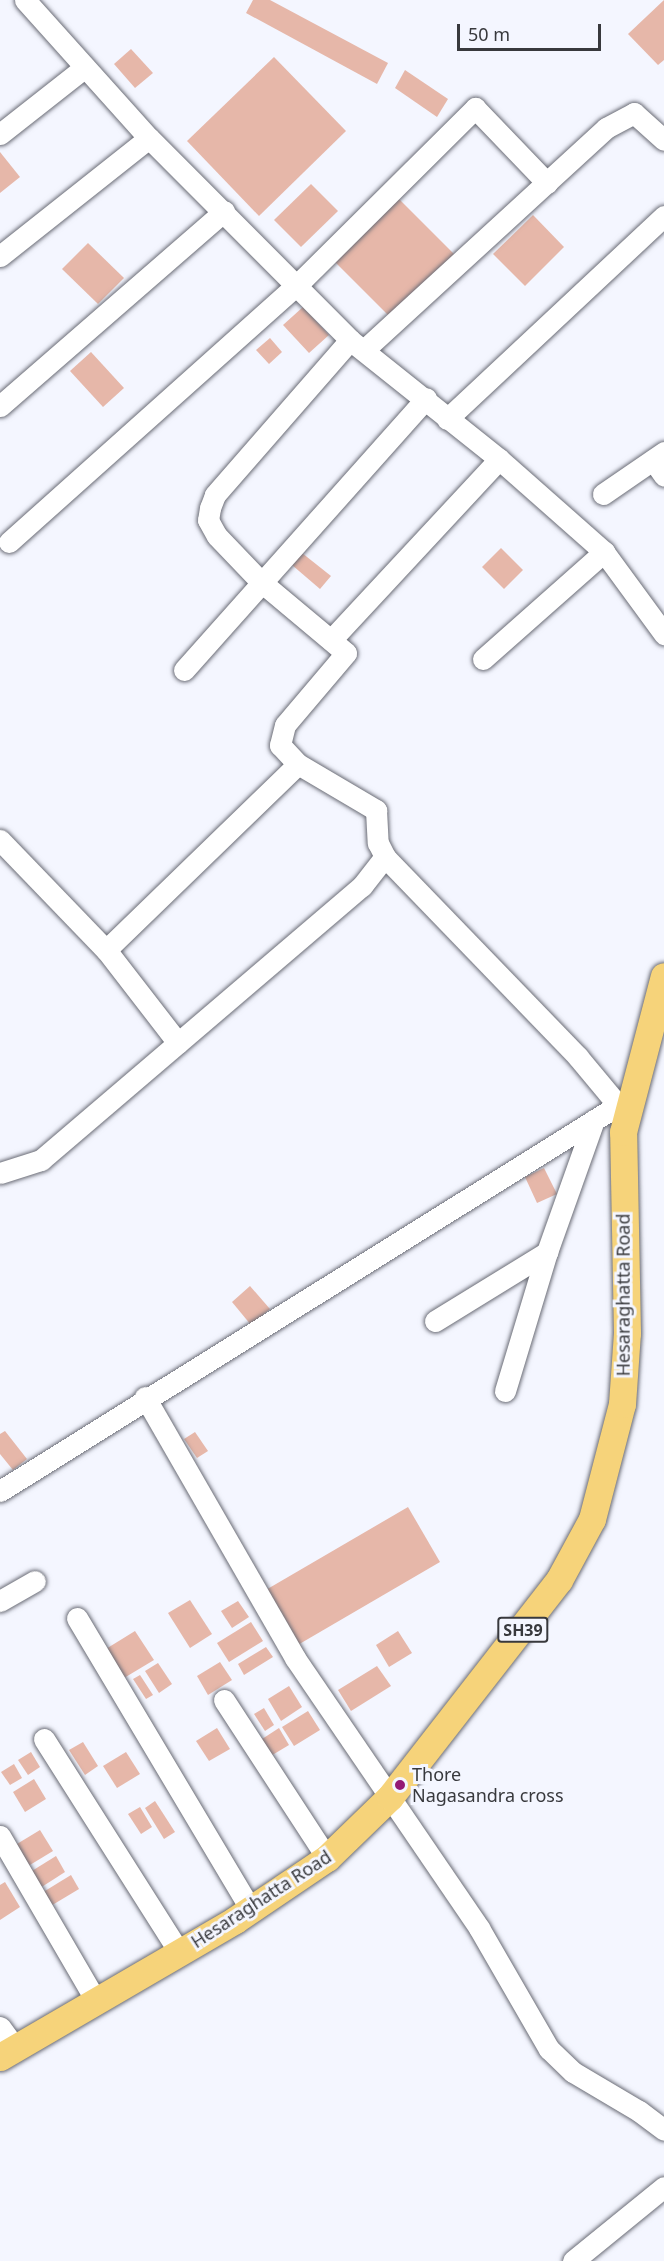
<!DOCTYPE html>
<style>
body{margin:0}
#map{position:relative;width:664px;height:2261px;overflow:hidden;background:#f4f6ff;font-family:"Noto Sans",sans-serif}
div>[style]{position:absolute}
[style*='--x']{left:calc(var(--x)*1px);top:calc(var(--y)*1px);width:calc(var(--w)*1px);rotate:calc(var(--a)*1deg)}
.building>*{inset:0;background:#e6b7a9}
.roads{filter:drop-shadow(0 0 2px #6a6c76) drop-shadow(0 0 2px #6a6c76)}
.minor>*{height:21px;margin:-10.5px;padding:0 10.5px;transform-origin:10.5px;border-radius:10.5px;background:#fff}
.major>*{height:27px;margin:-13.5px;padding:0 13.5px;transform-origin:13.5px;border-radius:13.5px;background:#f6d37a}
.dots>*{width:16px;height:16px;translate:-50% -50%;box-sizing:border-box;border:3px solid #f4f6ff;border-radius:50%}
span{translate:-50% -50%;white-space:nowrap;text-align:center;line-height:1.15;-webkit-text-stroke:6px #f4f6ff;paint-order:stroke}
.shield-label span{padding:2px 4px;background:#f4f6ff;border:2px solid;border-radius:4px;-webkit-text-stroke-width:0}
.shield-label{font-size:16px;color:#38393d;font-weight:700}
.street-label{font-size:18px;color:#38393d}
.poi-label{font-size:18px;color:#38393d}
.left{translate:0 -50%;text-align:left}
.scale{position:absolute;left:457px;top:24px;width:144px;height:27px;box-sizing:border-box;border:3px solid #38393d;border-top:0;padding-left:8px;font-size:18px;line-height:21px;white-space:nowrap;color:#38393d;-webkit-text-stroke:4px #f4f6ff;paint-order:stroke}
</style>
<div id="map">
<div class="building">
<div style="clip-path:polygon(253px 0,270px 0,388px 63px,377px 84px,246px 13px)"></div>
<div style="clip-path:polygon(664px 0,664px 60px,658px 65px,628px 34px)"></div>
<div style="clip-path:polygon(131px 49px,153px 73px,135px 88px,114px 64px)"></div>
<div style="clip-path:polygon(274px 57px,346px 131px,259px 216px,187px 141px)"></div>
<div style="clip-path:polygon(405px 70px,448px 99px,437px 117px,395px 88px)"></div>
<div style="clip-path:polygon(0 152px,20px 177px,0 193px)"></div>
<div style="clip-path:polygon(311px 184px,338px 211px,301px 247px,274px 220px)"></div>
<div style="clip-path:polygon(397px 197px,456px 256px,392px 319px,333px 260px)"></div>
<div style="clip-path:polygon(533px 215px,564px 247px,525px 286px,493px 254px)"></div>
<div style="clip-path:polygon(88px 243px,124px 278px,98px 304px,62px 269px)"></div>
<div style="clip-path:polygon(303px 307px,329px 335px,309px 353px,283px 325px)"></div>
<div style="clip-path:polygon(270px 338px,282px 352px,269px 364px,256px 350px)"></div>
<div style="clip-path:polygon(91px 352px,124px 388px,103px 407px,70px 371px)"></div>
<div style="clip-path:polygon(501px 548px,523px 570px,504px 589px,482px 567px)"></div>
<div style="clip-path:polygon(302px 553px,331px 576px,320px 589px,292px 565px)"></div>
<div style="clip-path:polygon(544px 1168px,557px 1194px,537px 1203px,525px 1177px)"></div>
<div style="clip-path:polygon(250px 1286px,270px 1309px,251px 1325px,232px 1302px)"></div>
<div style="clip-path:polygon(5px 1431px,27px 1459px,13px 1470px,0 1454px,0 1434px)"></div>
<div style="clip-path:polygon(195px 1432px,208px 1451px,197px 1458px,184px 1439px)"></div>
<div style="clip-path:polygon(408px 1507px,440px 1562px,296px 1646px,264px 1591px)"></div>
<div style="clip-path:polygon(190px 1600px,212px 1634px,190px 1648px,168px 1613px)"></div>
<div style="clip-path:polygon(238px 1601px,249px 1617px,232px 1628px,221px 1611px)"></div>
<div style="clip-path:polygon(251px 1622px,263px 1641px,229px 1662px,217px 1643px)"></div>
<div style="clip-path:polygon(135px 1631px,154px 1660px,119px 1681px,101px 1652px)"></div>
<div style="clip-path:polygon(398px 1631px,412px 1653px,389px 1667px,376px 1645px)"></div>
<div style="clip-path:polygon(266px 1647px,273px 1657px,244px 1675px,238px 1664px)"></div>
<div style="clip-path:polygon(220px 1662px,232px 1680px,208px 1695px,197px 1676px)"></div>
<div style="clip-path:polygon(158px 1663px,172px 1684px,159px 1693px,145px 1671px)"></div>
<div style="clip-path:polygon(377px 1666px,391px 1686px,351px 1711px,338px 1690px)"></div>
<div style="clip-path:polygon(140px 1675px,153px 1695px,146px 1699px,133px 1679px)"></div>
<div style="clip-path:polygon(289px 1686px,302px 1707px,281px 1721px,268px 1699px)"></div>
<div style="clip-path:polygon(264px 1708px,274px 1725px,265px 1731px,254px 1714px)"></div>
<div style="clip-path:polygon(308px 1711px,320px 1730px,294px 1746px,282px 1727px)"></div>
<div style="clip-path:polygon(217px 1728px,230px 1749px,209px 1761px,196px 1741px)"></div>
<div style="clip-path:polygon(279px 1728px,289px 1745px,269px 1757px,259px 1741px)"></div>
<div style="clip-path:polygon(83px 1742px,98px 1766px,85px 1775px,69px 1750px)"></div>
<div style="clip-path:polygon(31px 1752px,40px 1767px,28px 1775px,18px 1760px)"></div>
<div style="clip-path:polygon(126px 1752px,140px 1774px,117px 1788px,103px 1766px)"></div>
<div style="clip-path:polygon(14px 1764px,22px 1778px,10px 1785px,1px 1772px)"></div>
<div style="clip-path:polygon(34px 1779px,46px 1799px,25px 1812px,13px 1792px)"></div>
<div style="clip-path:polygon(155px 1801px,175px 1832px,164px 1839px,145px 1808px)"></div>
<div style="clip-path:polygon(140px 1807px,152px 1827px,141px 1834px,128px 1814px)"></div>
<div style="clip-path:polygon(40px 1830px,53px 1851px,25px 1868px,12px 1847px)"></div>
<div style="clip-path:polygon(56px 1856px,65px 1872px,37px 1890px,27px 1874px)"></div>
<div style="clip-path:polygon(71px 1875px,79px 1889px,49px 1907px,40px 1894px)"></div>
<div style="clip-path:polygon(5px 1882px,20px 1907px,0 1920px,0 1885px)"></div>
</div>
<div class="roads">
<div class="minor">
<div style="--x:25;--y:0;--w:186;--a:48.1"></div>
<div style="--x:149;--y:138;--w:285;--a:45.1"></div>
<div style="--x:350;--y:340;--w:191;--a:38.6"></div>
<div style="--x:499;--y:459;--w:140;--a:41.5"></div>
<div style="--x:604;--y:552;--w:102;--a:53.8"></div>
<div style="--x:0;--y:134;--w:108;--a:-38.2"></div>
<div style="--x:0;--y:256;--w:190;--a:-38.4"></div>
<div style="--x:350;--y:340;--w:206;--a:131.1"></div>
<div style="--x:215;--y:495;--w:14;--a:111"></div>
<div style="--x:210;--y:508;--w:12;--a:99"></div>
<div style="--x:208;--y:520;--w:18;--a:61"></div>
<div style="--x:217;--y:536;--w:62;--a:46.3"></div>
<div style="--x:260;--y:581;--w:112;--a:39.9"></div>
<div style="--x:346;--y:653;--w:94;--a:130.3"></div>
<div style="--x:285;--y:725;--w:21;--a:104"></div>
<div style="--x:280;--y:745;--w:26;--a:47"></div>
<div style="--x:298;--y:764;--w:91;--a:30.5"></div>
<div style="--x:376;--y:810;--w:33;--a:87"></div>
<div style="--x:378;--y:843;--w:16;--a:63"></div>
<div style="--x:385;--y:857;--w:278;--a:46"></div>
<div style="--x:578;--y:1057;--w:62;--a:50.2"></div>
<div style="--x:365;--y:349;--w:327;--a:-42.5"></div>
<div style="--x:606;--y:128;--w:32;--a:-28"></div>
<div style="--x:634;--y:113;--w:40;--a:42"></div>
<div style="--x:0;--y:406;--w:297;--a:-41"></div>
<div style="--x:447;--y:419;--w:297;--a:-43.1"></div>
<div style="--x:653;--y:460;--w:19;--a:55"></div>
<div style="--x:603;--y:494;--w:74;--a:-34.5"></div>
<div style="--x:9;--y:542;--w:387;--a:-41.8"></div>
<div style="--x:298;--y:284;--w:250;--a:-44.8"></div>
<div style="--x:475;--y:108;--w:104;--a:46.2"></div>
<div style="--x:331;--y:640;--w:247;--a:-47.1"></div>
<div style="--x:483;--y:659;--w:162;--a:-41.5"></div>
<div style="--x:184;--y:670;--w:364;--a:-48.3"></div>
<div style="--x:0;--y:840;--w:153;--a:46.1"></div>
<div style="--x:178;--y:1043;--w:118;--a:-127.7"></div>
<div style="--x:106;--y:950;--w:267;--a:-44.1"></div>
<div style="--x:0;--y:1173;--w:43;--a:-17.6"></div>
<div style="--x:41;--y:1160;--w:422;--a:-40.5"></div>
<div style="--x:362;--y:886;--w:37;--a:-52"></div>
<div style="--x:435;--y:1321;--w:132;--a:-31.6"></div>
<div style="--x:505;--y:1391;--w:145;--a:-73.2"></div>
<div style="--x:547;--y:1252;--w:140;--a:-70.4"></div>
<div style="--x:145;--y:1397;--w:301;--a:60.1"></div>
<div style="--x:295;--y:1658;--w:327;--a:55.7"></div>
<div style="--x:479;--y:1928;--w:140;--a:60"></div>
<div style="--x:549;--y:2049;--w:33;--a:44"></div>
<div style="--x:573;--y:2072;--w:77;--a:30.6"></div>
<div style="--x:639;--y:2111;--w:31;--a:37"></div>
<div style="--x:0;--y:1491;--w:740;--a:-31.97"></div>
<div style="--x:0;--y:1601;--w:40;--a:-29.7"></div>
<div style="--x:77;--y:1618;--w:340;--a:59.2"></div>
<div style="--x:224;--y:1700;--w:189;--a:56.9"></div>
<div style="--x:44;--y:1739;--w:252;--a:57.6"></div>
<div style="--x:0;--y:1836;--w:191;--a:59.8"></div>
<div style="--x:0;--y:2027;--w:26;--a:54"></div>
<div style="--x:573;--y:2261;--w:117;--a:-39.1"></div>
</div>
<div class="major">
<div style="--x:0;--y:2057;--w:272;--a:-30.2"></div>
<div style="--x:235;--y:1920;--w:111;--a:-34"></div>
<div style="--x:327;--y:1858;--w:88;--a:-44.1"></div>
<div style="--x:390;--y:1797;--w:275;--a:-52.1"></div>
<div style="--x:559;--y:1580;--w:69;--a:-61.6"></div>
<div style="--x:592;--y:1519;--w:119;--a:-75.4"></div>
<div style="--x:622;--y:1404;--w:71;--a:-86"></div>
<div style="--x:627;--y:1333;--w:201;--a:-91.1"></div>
<div style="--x:623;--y:1132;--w:161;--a:-75.3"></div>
</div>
</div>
<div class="dots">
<div style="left:400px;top:1785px;background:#941974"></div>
</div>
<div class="shield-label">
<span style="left:523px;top:1630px">SH39</span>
</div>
<div class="street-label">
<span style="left:623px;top:1295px;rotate:-90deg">Hesaraghatta Road</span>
<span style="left:261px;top:1899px;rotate:-33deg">Hesaraghatta Road</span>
</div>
<div class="poi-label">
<span class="left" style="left:412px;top:1785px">Thore<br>Nagasandra cross</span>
</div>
<div class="scale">50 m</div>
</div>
